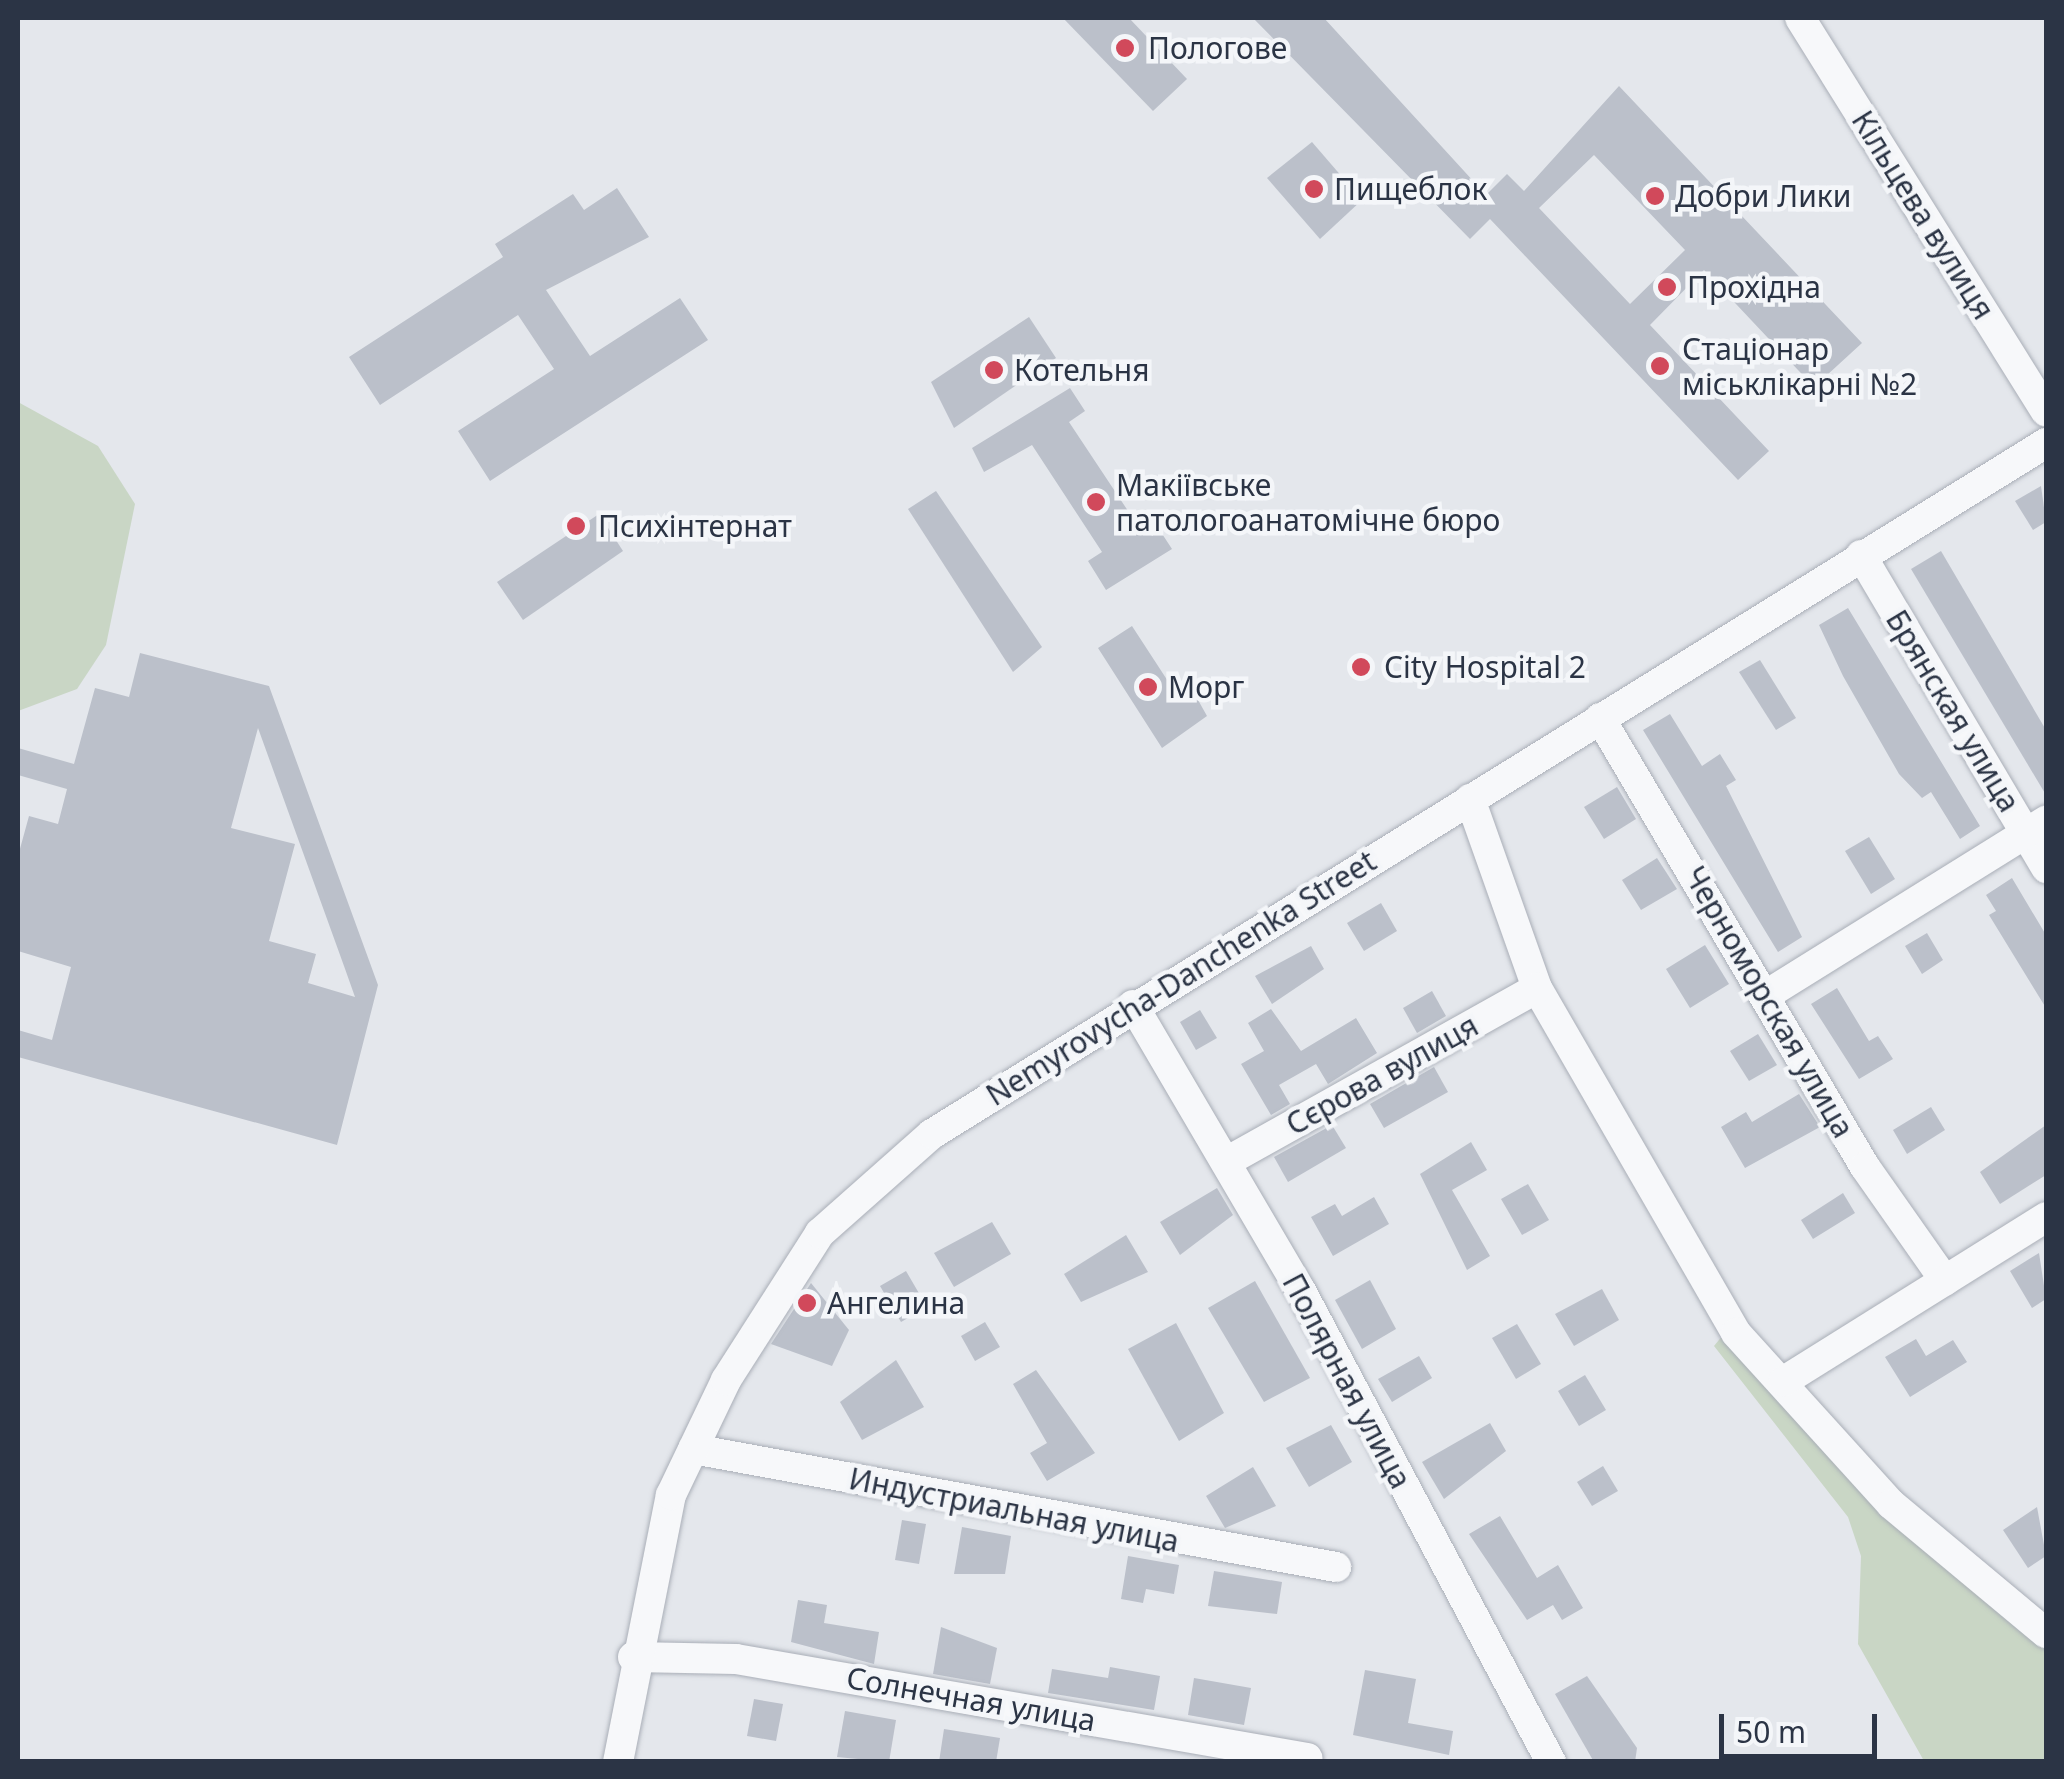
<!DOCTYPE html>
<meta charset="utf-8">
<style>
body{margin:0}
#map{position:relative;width:2064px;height:1779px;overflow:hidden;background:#e4e7ec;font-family:"Noto Sans",sans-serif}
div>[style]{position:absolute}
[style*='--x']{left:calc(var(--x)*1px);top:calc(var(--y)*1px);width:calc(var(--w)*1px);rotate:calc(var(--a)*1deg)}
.green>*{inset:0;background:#c9d6c5}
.building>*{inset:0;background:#bbc0ca}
.roads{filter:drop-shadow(0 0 2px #a9aeb7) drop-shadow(0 0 2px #a9aeb7)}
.minor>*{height:30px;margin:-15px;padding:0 15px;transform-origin:15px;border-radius:15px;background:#f7f8fa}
.dots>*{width:28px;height:28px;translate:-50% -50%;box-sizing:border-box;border:5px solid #f4f6f9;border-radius:50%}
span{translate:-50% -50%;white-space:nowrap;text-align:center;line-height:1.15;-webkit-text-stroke:9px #f4f6f9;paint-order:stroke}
.poi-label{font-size:30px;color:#2b3445}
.left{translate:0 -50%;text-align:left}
.street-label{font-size:30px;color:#2b3445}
.frame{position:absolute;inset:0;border:20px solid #2b3445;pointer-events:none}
.scale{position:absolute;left:1719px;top:1714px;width:158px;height:45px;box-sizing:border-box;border:5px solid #2b3445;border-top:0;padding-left:12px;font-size:30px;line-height:35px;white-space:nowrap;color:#2b3445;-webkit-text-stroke:8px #f4f6f9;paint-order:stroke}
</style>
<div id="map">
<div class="green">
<div style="clip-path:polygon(18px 402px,98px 446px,135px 504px,106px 645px,77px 689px,18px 711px)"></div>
<div style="clip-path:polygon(1723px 1335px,2046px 1647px,2046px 1761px,1924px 1761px,1858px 1644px,1861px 1556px,1848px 1517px,1714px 1346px)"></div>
</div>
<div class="building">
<div style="clip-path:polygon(1063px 18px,1129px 18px,1187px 79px,1153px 111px)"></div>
<div style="clip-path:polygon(evenodd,1253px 18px,1324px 18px,1486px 195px,1507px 174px,1524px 191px,1619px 86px,1862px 343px,1814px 387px,1704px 270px,1650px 325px,1769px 451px,1738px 480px,1490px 219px,1470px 239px,1253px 18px,1594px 155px,1685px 250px,1630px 304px,1539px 208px,1594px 155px)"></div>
<div style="clip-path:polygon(1312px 142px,1362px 200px,1320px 239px,1267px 178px)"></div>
<div style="clip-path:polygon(617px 188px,649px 237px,546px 290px,590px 356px,680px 298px,708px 340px,490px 481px,458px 431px,554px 369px,518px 315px,380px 405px,349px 357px,503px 257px,495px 244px,573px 194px,584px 210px)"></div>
<div style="clip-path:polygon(1029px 317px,1056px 358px,954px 428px,931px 382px)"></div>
<div style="clip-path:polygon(1070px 388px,1085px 411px,1069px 422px,1140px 529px,1153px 520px,1172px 549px,1106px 590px,1088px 561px,1102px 552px,1032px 445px,984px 472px,972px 448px)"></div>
<div style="clip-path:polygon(2041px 486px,2046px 522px,2033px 530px,2015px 501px)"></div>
<div style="clip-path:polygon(936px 491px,1042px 647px,1013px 672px,908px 509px)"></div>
<div style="clip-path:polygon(599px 514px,623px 551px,523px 620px,497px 582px)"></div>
<div style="clip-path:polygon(1941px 551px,2046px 730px,2046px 795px,1911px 569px)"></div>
<div style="clip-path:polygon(1848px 608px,1980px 826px,1960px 839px,1931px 792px,1922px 798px,1899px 774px,1843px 676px,1819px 625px)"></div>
<div style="clip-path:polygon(1132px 626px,1175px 692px,1188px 682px,1207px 716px,1162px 748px,1098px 648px)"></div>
<div style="clip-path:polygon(evenodd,140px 653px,269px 686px,378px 985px,337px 1145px,18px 1057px,18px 1030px,52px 1040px,71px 967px,18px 951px,18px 856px,29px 816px,58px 824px,67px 789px,18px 775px,18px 748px,74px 764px,95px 688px,129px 697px,140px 653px,258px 728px,344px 966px,355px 997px,308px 983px,316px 954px,269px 941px,295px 844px,231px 828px,258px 728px)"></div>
<div style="clip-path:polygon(1760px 660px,1796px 718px,1776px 730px,1739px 672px)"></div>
<div style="clip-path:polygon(1670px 714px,1702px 766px,1720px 754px,1736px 780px,1726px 786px,1802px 937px,1778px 952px,1643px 730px)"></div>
<div style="clip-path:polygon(1617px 787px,1636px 819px,1604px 839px,1584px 807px)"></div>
<div style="clip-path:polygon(1869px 837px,1895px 879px,1871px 894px,1845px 851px)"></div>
<div style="clip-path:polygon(1657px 858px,1677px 889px,1641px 910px,1622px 880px)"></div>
<div style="clip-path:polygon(2012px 878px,2046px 935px,2046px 1008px,1989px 915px,1996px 911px,1986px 895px)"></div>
<div style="clip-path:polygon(1381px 903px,1397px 931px,1364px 951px,1347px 923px)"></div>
<div style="clip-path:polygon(1927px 933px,1943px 960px,1922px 974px,1905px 946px)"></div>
<div style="clip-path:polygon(1705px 945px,1729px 984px,1690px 1008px,1666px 969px)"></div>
<div style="clip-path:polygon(1311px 946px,1324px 969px,1272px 1004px,1255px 976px)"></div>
<div style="clip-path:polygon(1837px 988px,1869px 1041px,1878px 1036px,1893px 1059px,1859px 1079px,1811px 1004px)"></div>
<div style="clip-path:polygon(1432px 991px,1446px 1016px,1417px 1033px,1403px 1008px)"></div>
<div style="clip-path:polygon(1271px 1009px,1301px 1051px,1356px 1018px,1377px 1053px,1328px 1084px,1316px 1064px,1279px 1085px,1290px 1104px,1271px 1115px,1241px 1064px,1264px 1051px,1248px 1023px)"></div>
<div style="clip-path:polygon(1200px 1010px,1217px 1038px,1196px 1050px,1180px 1022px)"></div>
<div style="clip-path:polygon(1758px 1034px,1777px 1065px,1749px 1081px,1730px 1051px)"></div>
<div style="clip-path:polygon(1434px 1067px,1448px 1092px,1384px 1128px,1370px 1104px)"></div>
<div style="clip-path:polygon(1799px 1094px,1820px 1127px,1745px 1168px,1721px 1127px,1746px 1112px,1752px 1122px)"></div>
<div style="clip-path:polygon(1931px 1107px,1945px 1130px,1907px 1154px,1893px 1130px)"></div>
<div style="clip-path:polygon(1332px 1125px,1346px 1148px,1288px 1182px,1274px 1157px)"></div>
<div style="clip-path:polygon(2046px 1125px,2046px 1175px,2000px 1204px,1980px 1172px)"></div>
<div style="clip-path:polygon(1471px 1142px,1487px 1170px,1452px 1190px,1490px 1256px,1467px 1270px,1420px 1174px)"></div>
<div style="clip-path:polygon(1528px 1184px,1549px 1220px,1522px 1235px,1501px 1199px)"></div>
<div style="clip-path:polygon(1217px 1188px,1233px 1215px,1180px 1255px,1160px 1222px)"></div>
<div style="clip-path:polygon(1843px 1193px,1855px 1213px,1813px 1239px,1801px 1220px)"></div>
<div style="clip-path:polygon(1374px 1197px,1389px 1224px,1333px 1256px,1311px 1217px,1335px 1204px,1342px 1216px)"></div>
<div style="clip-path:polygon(992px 1222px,1011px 1254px,954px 1287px,934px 1253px)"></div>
<div style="clip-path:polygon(1126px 1235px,1148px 1272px,1081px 1302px,1064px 1274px)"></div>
<div style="clip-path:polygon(2039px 1253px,2046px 1299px,2032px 1308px,2010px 1271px)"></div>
<div style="clip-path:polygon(906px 1271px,927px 1307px,901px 1322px,880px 1286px)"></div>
<div style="clip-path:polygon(1370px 1280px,1396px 1329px,1362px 1349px,1335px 1300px)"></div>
<div style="clip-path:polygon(1255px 1281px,1310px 1378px,1264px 1402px,1208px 1308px)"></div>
<div style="clip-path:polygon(811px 1283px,849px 1330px,832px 1366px,771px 1344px)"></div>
<div style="clip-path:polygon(1602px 1289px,1619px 1320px,1574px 1346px,1555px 1314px)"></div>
<div style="clip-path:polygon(985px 1322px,1000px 1347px,975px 1361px,961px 1336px)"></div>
<div style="clip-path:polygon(1176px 1323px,1224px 1413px,1179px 1441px,1128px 1349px)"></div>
<div style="clip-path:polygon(1517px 1324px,1541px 1364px,1516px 1379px,1492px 1338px)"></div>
<div style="clip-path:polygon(1916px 1339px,1926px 1356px,1953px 1340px,1967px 1362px,1910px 1397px,1885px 1357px)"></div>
<div style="clip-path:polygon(1419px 1356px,1432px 1378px,1392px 1402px,1378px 1379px)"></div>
<div style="clip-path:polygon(896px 1360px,924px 1407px,862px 1440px,840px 1402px)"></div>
<div style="clip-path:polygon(1036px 1370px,1095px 1453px,1047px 1481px,1030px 1453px,1047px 1443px,1013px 1384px)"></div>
<div style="clip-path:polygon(1585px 1375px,1606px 1410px,1579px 1426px,1558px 1391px)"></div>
<div style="clip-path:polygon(1490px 1423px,1506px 1451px,1444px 1499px,1422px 1462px)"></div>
<div style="clip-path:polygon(1331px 1425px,1352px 1462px,1309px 1487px,1286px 1448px)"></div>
<div style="clip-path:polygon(1603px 1466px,1618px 1491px,1592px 1506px,1577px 1482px)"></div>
<div style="clip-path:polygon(1253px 1467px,1276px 1506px,1225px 1528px,1206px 1496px)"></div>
<div style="clip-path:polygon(2037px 1507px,2046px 1556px,2028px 1568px,2003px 1530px)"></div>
<div style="clip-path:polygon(1500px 1516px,1537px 1578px,1558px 1565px,1583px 1608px,1562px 1620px,1553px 1605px,1527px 1620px,1469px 1534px)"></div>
<div style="clip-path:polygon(902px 1520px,926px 1524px,919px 1564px,895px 1560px)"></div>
<div style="clip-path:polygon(962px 1527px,1011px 1536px,1005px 1574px,954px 1574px)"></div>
<div style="clip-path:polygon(1128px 1556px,1179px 1565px,1174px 1594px,1146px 1589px,1143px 1603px,1121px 1599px)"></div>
<div style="clip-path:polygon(1214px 1571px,1282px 1582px,1277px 1614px,1208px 1606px)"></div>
<div style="clip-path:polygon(798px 1600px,827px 1605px,824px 1623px,879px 1632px,874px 1664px,791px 1642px)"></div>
<div style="clip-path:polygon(941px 1627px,997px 1648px,990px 1684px,933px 1674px)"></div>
<div style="clip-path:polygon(1110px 1667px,1160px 1676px,1154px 1710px,1048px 1693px,1052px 1669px,1108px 1678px)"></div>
<div style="clip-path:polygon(1365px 1670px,1416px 1679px,1408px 1723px,1453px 1731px,1449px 1755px,1353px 1735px)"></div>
<div style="clip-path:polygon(1587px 1676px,1637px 1748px,1635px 1762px,1594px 1762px,1555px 1694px)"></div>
<div style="clip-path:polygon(1194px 1678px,1251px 1688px,1244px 1725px,1188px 1715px)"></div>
<div style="clip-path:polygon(754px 1699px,783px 1704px,776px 1741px,747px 1736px)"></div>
<div style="clip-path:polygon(845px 1711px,896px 1720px,889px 1762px,837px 1757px)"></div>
<div style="clip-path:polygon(944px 1729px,1000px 1738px,996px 1762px,939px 1762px)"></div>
</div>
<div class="roads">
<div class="minor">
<div style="--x:1800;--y:18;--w:464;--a:58"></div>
<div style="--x:1861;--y:555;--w:364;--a:59.4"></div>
<div style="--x:1600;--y:718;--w:521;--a:59.45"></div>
<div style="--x:1865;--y:1167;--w:139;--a:54.9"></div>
<div style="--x:1470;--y:799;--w:201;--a:70.5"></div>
<div style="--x:1537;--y:988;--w:398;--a:60"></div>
<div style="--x:1736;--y:1333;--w:231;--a:47.8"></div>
<div style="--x:1891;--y:1504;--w:202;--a:39.8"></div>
<div style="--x:1766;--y:995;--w:330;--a:-31.9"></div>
<div style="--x:1133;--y:1005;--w:332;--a:59.6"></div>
<div style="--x:1301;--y:1291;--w:533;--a:62.04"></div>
<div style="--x:1226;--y:1162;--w:356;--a:-29.2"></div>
<div style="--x:1784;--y:1381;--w:309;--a:-32"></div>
<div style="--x:693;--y:1449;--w:654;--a:10.4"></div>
<div style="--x:633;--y:1657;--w:103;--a:1.1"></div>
<div style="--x:736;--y:1659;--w:580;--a:9.84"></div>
<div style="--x:618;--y:1762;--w:272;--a:-78.8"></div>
<div style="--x:671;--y:1495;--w:127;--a:-64.4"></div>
<div style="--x:726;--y:1380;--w:174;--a:-57.4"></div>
<div style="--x:820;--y:1233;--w:149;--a:-41.5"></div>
<div style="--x:932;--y:1134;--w:1311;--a:-31.81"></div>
</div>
</div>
<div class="dots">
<div style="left:1125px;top:48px;background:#d1495b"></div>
<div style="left:1314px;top:189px;background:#d1495b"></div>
<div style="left:1655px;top:196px;background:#d1495b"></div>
<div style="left:1667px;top:287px;background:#d1495b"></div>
<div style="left:1660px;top:366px;background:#d1495b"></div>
<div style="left:994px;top:370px;background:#d1495b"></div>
<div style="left:1096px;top:502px;background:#d1495b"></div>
<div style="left:576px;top:526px;background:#d1495b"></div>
<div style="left:1361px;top:667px;background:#d1495b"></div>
<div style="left:1148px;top:687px;background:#d1495b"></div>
<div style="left:807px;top:1303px;background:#d1495b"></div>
</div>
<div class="poi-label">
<span class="left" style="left:1148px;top:48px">Пологове</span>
<span class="left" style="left:1334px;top:189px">Пищеблок</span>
<span class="left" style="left:1675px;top:196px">Добри Лики</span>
<span class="left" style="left:1687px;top:287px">Прохідна</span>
<span class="left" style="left:1682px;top:366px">Стаціонар<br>міськлікарні №2</span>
<span class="left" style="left:1014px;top:370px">Котельня</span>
<span class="left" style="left:1116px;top:502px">Макіївське<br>патологоанатомічне бюро</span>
<span class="left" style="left:598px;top:526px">Психінтернат</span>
<span class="left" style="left:1384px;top:667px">City Hospital 2</span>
<span class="left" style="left:1168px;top:687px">Морг</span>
<span class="left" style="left:827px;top:1303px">Ангелина</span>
</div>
<div class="street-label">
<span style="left:1923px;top:215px;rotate:58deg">Кільцева вулиця</span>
<span style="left:1953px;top:711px;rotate:59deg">Брянская улица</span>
<span style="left:1181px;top:978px;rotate:-32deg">Nemyrovycha-Danchenka Street</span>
<span style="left:1769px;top:1002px;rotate:60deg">Черноморская улица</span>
<span style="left:1382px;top:1075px;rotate:-29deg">Сєрова вулиця</span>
<span style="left:1347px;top:1381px;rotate:62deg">Полярная улица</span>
<span style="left:1014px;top:1510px;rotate:11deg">Индустриальная улица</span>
<span style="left:971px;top:1699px;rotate:10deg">Солнечная улица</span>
</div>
<div class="frame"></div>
<div class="scale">50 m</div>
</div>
